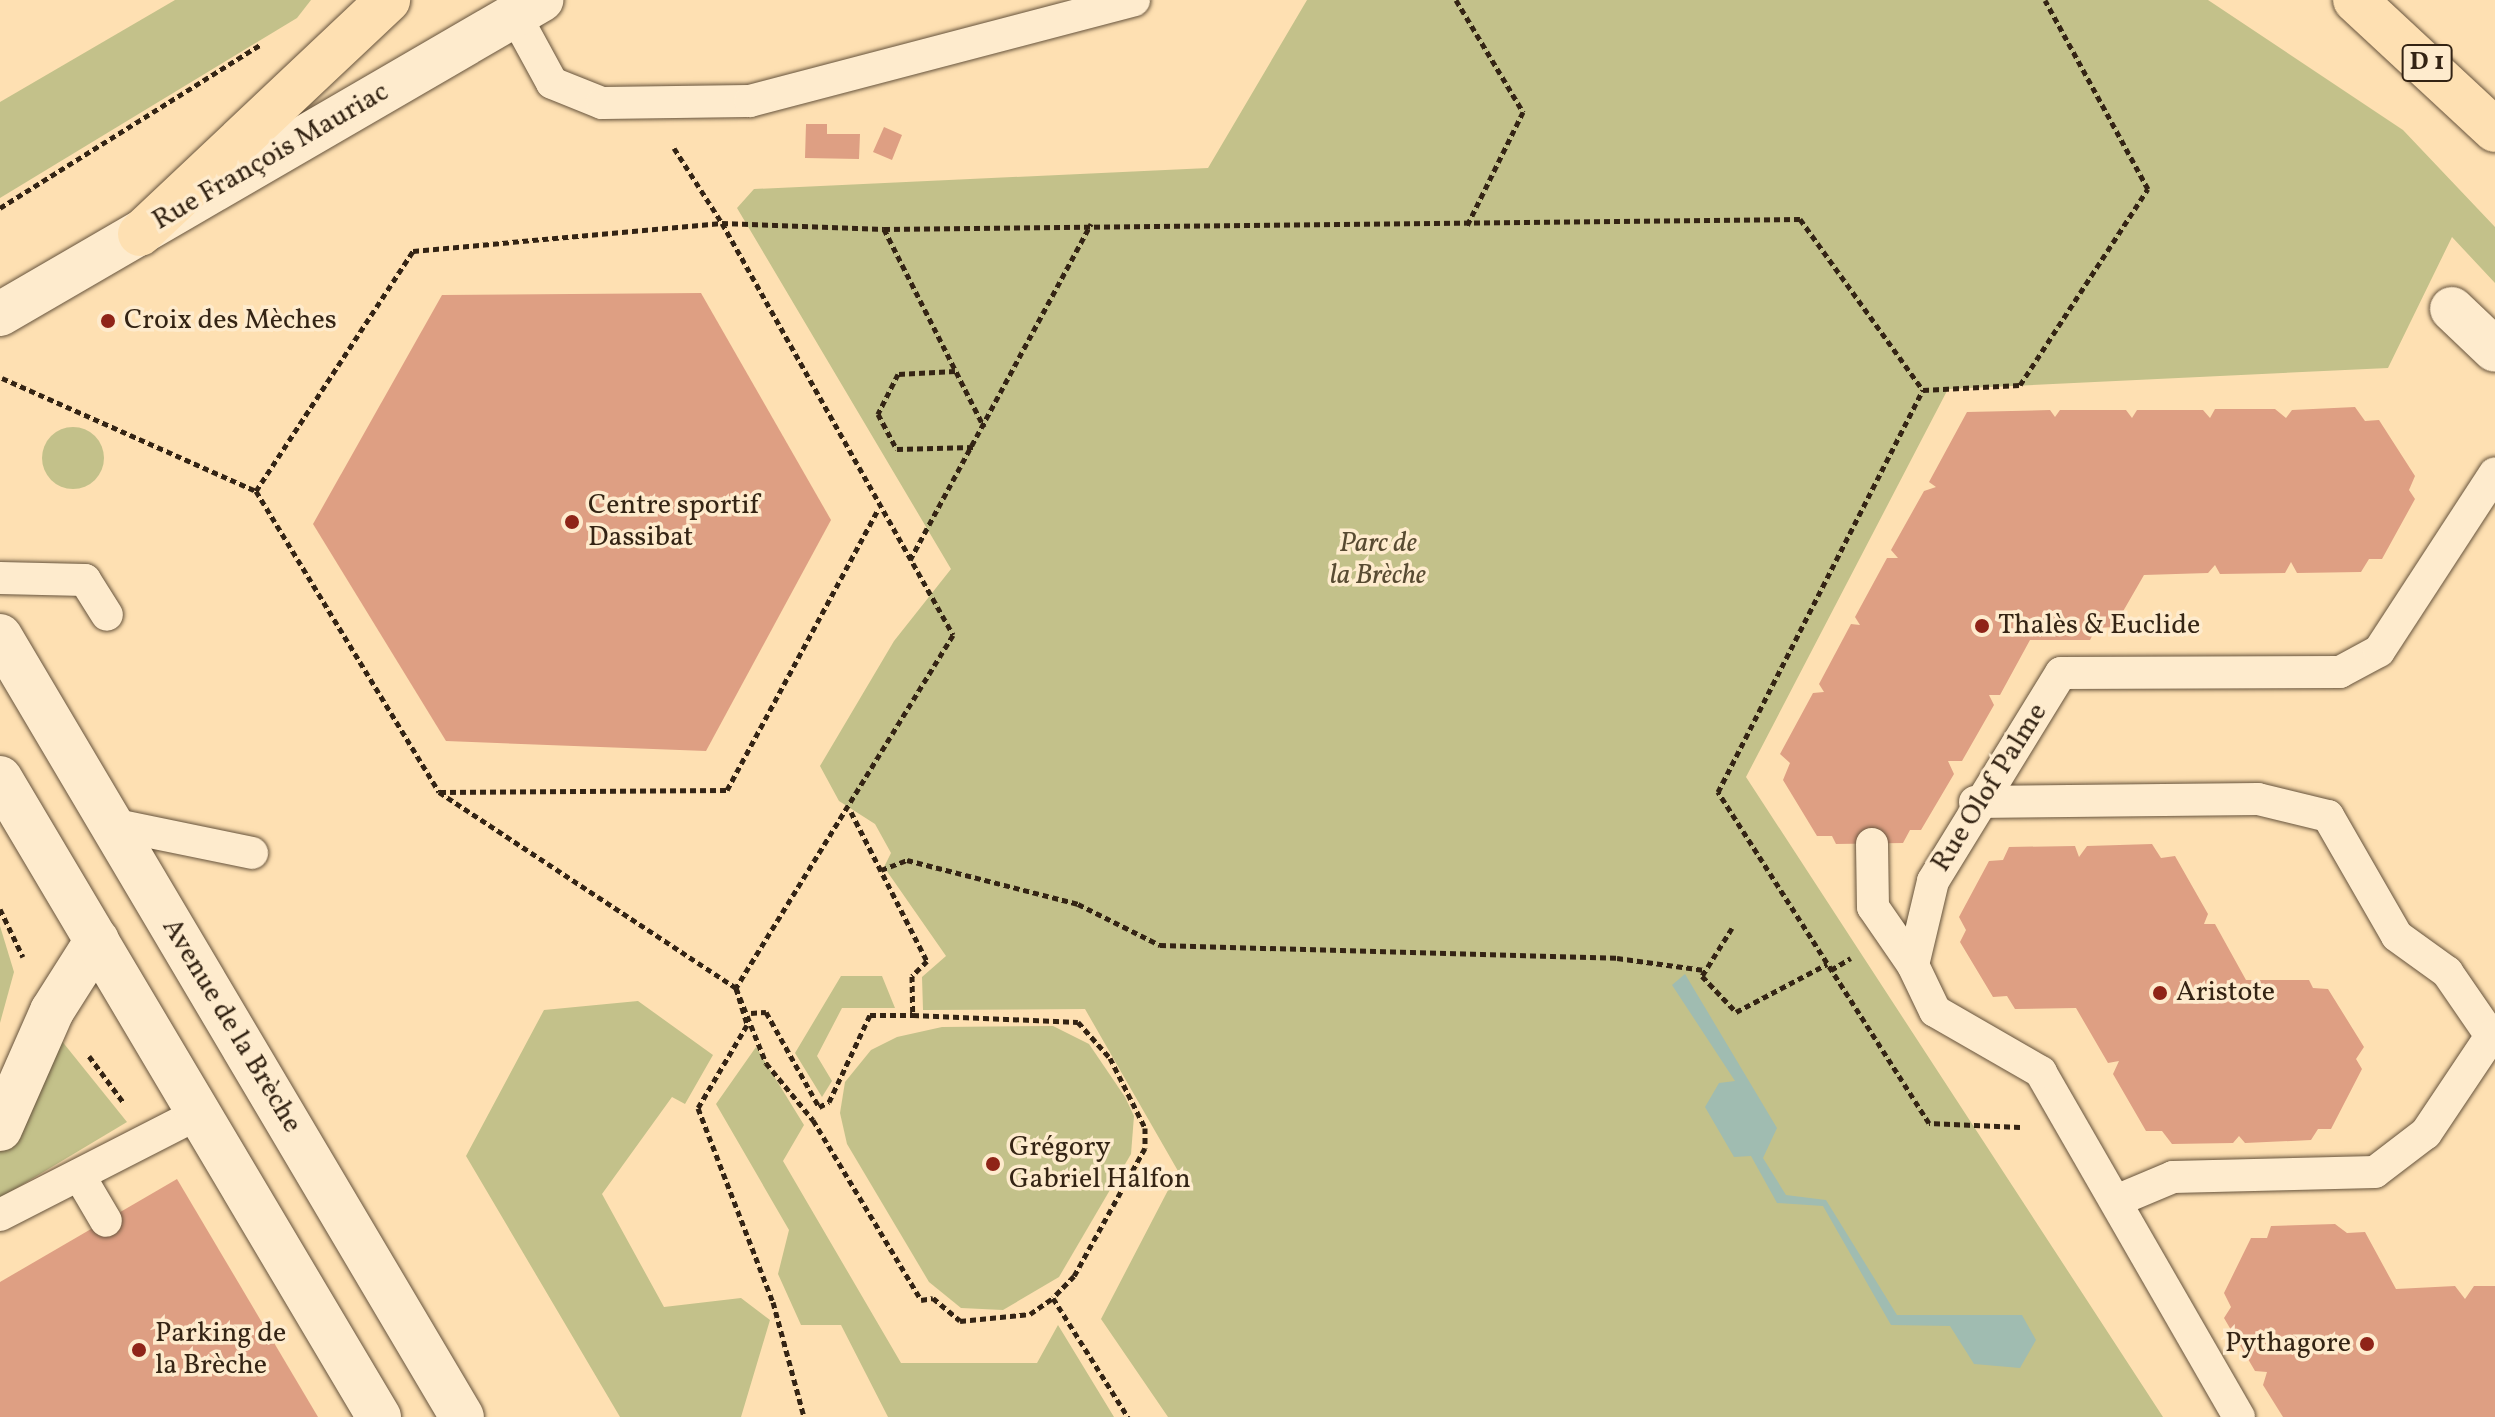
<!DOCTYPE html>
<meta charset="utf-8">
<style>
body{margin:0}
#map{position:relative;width:2495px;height:1417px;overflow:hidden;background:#fee0b2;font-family:Vollkorn,serif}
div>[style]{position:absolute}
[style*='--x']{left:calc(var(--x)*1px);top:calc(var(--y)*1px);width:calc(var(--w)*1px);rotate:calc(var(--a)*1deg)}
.green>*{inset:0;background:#c3c18a}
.round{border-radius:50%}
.water>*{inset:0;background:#a0bcb1}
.building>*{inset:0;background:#de9f83}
.path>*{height:5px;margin-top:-2.5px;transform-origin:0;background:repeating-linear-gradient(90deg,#342414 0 6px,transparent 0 10px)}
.roads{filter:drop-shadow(0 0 2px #66533c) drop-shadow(0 0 2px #66533c)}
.lane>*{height:32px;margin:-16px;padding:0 16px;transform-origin:16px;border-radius:16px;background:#feebcd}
.street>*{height:44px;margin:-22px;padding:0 22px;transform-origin:22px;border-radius:22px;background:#feebcd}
.secondary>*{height:44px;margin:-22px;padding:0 22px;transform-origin:22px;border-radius:22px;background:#feebcd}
.highway>*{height:44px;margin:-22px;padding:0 22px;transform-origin:22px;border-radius:22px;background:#fee0b2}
.dots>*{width:22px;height:22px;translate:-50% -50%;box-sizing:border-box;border:4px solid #feebcd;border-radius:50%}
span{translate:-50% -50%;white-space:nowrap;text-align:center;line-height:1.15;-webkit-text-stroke:7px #feebcd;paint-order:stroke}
.shield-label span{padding:2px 6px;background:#feebcd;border:2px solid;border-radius:6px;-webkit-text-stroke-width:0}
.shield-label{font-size:26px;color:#342414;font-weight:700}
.street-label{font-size:28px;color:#342414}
.poi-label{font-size:28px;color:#342414}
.left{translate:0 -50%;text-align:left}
.right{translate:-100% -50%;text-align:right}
.park-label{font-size:28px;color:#584b32;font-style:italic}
</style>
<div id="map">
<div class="green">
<div style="clip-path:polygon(175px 0,311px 0,297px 18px,0 198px,0 102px)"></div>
<div style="clip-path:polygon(1307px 0,2208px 0,2403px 130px,2495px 227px,2495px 283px,2452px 237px,2388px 368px,1948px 389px,1746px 777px,2163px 1417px,1168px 1417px,1101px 1319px,1178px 1171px,1085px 1009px,923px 1010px,922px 977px,946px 956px,884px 867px,891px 853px,875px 824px,839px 801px,820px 766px,894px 641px,951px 569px,737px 208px,754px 189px,1208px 168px)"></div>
<div class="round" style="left:42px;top:427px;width:62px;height:62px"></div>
<div style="clip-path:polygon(0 926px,14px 972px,0 1023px)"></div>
<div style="clip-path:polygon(841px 976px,882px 976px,895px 1008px,842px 1008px,817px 1056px,832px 1081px,822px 1097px,795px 1053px)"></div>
<div style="clip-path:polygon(638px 1001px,713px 1055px,685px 1104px,672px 1097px,602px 1194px,664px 1307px,741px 1298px,770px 1320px,741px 1417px,620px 1417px,466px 1156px,544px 1010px)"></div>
<div style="clip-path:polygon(1053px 1026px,1089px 1044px,1125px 1097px,1134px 1116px,1131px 1154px,1059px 1277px,1003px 1310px,961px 1308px,929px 1282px,847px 1144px,840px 1113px,845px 1082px,871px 1050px,897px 1037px,942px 1027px)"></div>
<div style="clip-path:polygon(61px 1040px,127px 1122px,0 1198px,0 1145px)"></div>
<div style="clip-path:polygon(756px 1047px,804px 1125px,783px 1161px,901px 1363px,1037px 1363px,1058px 1325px,1114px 1417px,888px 1417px,841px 1325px,801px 1325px,778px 1274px,789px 1230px,716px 1104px)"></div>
</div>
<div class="water">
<div style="clip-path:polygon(1685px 974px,1777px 1128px,1763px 1158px,1786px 1195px,1826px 1200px,1897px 1315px,2022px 1315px,2036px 1340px,2020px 1368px,1974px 1364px,1950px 1326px,1891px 1325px,1823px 1206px,1777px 1203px,1751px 1156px,1734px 1157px,1705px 1107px,1719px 1083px,1735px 1081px,1672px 985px)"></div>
</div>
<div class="building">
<div style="clip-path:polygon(806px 124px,827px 124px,827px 134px,860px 134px,859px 159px,805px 158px)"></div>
<div style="clip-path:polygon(884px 127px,902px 135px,892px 160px,873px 152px)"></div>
<div style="clip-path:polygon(701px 293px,831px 520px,706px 751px,446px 741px,313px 524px,442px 295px)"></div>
<div style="clip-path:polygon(2355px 407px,2365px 421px,2379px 420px,2415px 476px,2409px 490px,2415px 499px,2382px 559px,2369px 559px,2361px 572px,2297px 573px,2291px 562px,2285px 573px,2220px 574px,2215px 565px,2208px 573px,2144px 575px,2114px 627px,2096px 628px,2090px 640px,2030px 640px,2000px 695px,1989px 695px,1994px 705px,1962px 761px,1948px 761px,1954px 774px,1921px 830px,1910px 830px,1903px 843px,1836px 844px,1832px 836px,1817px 836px,1783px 780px,1790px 763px,1780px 754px,1813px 693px,1824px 692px,1819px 684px,1851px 624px,1860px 625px,1855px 617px,1887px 558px,1898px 558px,1891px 550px,1924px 491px,1936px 487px,1929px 482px,1967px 412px,2050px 410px,2055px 417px,2060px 410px,2126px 410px,2132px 418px,2137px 410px,2203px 410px,2210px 418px,2215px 409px,2275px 409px,2286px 418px,2292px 410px)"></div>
<div style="clip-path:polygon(2152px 844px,2161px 858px,2175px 856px,2208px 914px,2204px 924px,2215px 924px,2246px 980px,2309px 980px,2313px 988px,2328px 989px,2364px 1047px,2356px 1059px,2362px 1069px,2331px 1129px,2318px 1129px,2311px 1140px,2245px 1143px,2239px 1136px,2233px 1143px,2172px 1144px,2162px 1131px,2146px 1131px,2113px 1074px,2119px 1061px,2108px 1063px,2076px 1008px,2015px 1009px,2007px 996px,1993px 997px,1960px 942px,1966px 930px,1959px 917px,1989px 861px,2003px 860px,2009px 847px,2075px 846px,2079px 857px,2087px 846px)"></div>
<div style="clip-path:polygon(177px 1179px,318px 1417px,0 1417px,0 1282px)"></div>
<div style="clip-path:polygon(2335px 1224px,2347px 1233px,2365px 1232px,2396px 1289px,2455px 1286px,2465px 1299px,2474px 1286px,2495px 1286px,2495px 1417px,2283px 1417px,2263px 1385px,2267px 1372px,2255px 1371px,2224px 1318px,2231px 1307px,2224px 1293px,2251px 1238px,2267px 1238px,2271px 1226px)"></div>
</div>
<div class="path">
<div style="--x:1456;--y:0;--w:131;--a:59.1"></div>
<div style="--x:1523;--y:112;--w:127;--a:116.2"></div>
<div style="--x:674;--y:148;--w:89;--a:57.4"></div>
<div style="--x:722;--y:223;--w:162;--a:2.1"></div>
<div style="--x:884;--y:229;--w:916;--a:-0.63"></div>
<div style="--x:1800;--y:219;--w:211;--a:54.3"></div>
<div style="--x:0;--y:208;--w:307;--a:-32.1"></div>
<div style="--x:884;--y:229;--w:222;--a:63.2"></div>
<div style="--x:955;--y:371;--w:57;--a:177"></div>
<div style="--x:898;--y:374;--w:45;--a:116.6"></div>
<div style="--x:878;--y:414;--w:40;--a:62"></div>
<div style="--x:897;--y:449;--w:76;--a:-1.5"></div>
<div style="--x:2;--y:378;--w:278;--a:24"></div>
<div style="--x:256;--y:491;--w:352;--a:58.7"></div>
<div style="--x:439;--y:792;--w:356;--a:33.4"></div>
<div style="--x:736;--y:988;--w:39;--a:73"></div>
<div style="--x:747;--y:1025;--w:96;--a:120.6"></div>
<div style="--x:698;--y:1108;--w:208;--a:68.9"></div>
<div style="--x:773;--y:1302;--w:119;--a:74.9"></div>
<div style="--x:256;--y:491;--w:287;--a:-56.8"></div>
<div style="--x:413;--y:251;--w:310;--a:-5.2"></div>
<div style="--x:722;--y:223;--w:472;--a:60.7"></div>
<div style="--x:953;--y:635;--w:414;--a:121.6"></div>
<div style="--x:736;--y:988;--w:81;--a:68.2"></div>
<div style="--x:766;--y:1063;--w:74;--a:50.5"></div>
<div style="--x:813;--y:1120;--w:210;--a:59"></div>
<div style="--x:921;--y:1300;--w:12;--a:-9"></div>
<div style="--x:933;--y:1298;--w:35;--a:40"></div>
<div style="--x:960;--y:1321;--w:70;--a:-5.7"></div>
<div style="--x:1030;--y:1314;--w:28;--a:-35"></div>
<div style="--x:1053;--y:1298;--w:141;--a:57.8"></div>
<div style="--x:910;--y:560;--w:382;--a:-61.7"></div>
<div style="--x:440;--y:792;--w:287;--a:-0.4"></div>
<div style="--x:727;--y:790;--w:318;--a:-61.7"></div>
<div style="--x:851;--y:812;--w:167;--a:63"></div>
<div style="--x:927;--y:961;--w:21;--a:135"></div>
<div style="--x:912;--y:976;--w:39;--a:89"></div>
<div style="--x:913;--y:1015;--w:165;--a:2.4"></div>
<div style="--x:1078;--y:1022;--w:48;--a:48.4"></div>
<div style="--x:1110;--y:1058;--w:78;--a:63.4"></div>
<div style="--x:1145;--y:1128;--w:20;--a:90"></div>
<div style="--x:1145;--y:1148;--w:146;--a:119"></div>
<div style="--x:1074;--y:1276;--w:30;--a:134"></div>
<div style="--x:881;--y:870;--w:28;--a:-21"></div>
<div style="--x:907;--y:860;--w:177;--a:14.4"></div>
<div style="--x:1078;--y:904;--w:92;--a:26.6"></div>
<div style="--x:1160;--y:945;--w:457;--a:1.6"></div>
<div style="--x:1617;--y:958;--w:88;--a:7.9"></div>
<div style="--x:0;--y:909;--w:53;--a:64.4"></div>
<div style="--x:1732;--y:928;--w:57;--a:122"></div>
<div style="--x:1702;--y:976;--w:50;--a:46.6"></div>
<div style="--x:1736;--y:1012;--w:103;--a:-27.8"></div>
<div style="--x:1831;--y:970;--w:23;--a:-31"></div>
<div style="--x:751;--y:1013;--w:15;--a:-4"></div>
<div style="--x:766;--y:1012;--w:109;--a:60.8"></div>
<div style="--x:819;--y:1107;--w:11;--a:-27"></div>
<div style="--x:829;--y:1102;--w:96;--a:-64.8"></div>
<div style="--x:870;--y:1015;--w:43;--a:0"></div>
<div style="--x:89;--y:1056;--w:57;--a:53.5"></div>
<div style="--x:2020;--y:1127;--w:91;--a:-177.5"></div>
<div style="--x:1929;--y:1123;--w:393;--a:-122.5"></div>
<div style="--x:1718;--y:792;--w:451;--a:-63"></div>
<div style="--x:1923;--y:390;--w:97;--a:-3"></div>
<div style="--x:2020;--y:385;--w:234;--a:-56.9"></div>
<div style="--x:2148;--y:189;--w:215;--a:-118.6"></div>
</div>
<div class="roads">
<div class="lane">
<div style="--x:515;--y:15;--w:77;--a:61.4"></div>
<div style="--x:552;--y:83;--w:54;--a:21.8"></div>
<div style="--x:602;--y:103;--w:148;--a:-0.8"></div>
<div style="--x:750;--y:101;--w:397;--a:-14.7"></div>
<div style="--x:0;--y:578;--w:85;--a:1.3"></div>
<div style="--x:85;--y:580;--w:41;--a:57.8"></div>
<div style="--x:1975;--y:802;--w:283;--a:-0.6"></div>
<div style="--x:2258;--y:799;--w:72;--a:13.7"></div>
<div style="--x:2328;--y:816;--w:138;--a:60.1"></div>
<div style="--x:2397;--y:936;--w:62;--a:35.8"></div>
<div style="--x:2447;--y:972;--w:78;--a:55.5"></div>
<div style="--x:2491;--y:1036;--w:117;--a:123.8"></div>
<div style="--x:2426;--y:1133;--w:64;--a:142.6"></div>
<div style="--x:2375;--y:1172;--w:202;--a:178.6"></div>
<div style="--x:2173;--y:1177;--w:60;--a:157.3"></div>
<div style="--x:111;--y:824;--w:144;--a:11.6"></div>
<div style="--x:1872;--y:844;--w:63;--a:89.1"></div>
<div style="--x:1873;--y:907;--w:70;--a:55.4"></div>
<div style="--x:79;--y:1175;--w:53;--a:59.6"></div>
<div style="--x:0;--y:1215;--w:224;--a:-27.1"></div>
<div style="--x:2239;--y:1417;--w:398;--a:-119.9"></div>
<div style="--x:2041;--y:1072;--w:122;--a:-150.1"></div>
<div style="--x:1935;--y:1011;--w:51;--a:-115.6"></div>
<div style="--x:1913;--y:965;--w:86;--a:-76.6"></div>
<div style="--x:1933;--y:881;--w:244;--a:-58.4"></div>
<div style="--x:2061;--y:673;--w:279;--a:-0.2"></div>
<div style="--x:2340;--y:672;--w:44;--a:-28.3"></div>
<div style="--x:2379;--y:651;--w:212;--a:-56.9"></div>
</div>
<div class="street">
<div style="--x:2452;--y:309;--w:59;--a:43.6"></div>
<div style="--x:0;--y:1129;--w:129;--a:-66.2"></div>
<div style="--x:52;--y:1011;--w:84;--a:-57.6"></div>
</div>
<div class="secondary">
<div style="--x:0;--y:314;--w:626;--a:-30.13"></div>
<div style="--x:0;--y:636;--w:907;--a:59.39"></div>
<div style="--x:0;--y:778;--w:743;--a:59.33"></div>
</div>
<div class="highway">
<div style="--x:2355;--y:0;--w:191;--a:42.9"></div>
<div style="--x:140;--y:234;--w:341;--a:-43.3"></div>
</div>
</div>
<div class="dots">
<div style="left:108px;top:321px;background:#8f2418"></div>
<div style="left:572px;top:522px;background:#8f2418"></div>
<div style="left:1982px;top:626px;background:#8f2418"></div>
<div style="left:2160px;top:993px;background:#8f2418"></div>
<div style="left:993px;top:1164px;background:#8f2418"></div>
<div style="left:2367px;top:1344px;background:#8f2418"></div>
<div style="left:139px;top:1350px;background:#8f2418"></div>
</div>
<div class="shield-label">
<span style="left:2427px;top:63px">D 1</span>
</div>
<div class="street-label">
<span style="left:271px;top:157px;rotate:-30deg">Rue François Mauriac</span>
<span style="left:1990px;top:788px;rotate:-58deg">Rue Olof Palme</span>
<span style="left:231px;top:1026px;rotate:59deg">Avenue de la Brèche</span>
</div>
<div class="poi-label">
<span class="left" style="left:124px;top:321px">Croix des Mèches</span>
<span class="left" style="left:588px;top:522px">Centre sportif<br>Dassibat</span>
<span class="left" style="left:1998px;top:626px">Thalès &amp; Euclide</span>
<span class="left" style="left:2176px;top:993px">Aristote</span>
<span class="left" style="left:1009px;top:1164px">Grégory<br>Gabriel Halfon</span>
<span class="left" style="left:155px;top:1350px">Parking de<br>la Brèche</span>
<span class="right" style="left:2351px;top:1344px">Pythagore</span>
</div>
<div class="park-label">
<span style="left:1378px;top:560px">Parc de<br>la Brèche</span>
</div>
</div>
